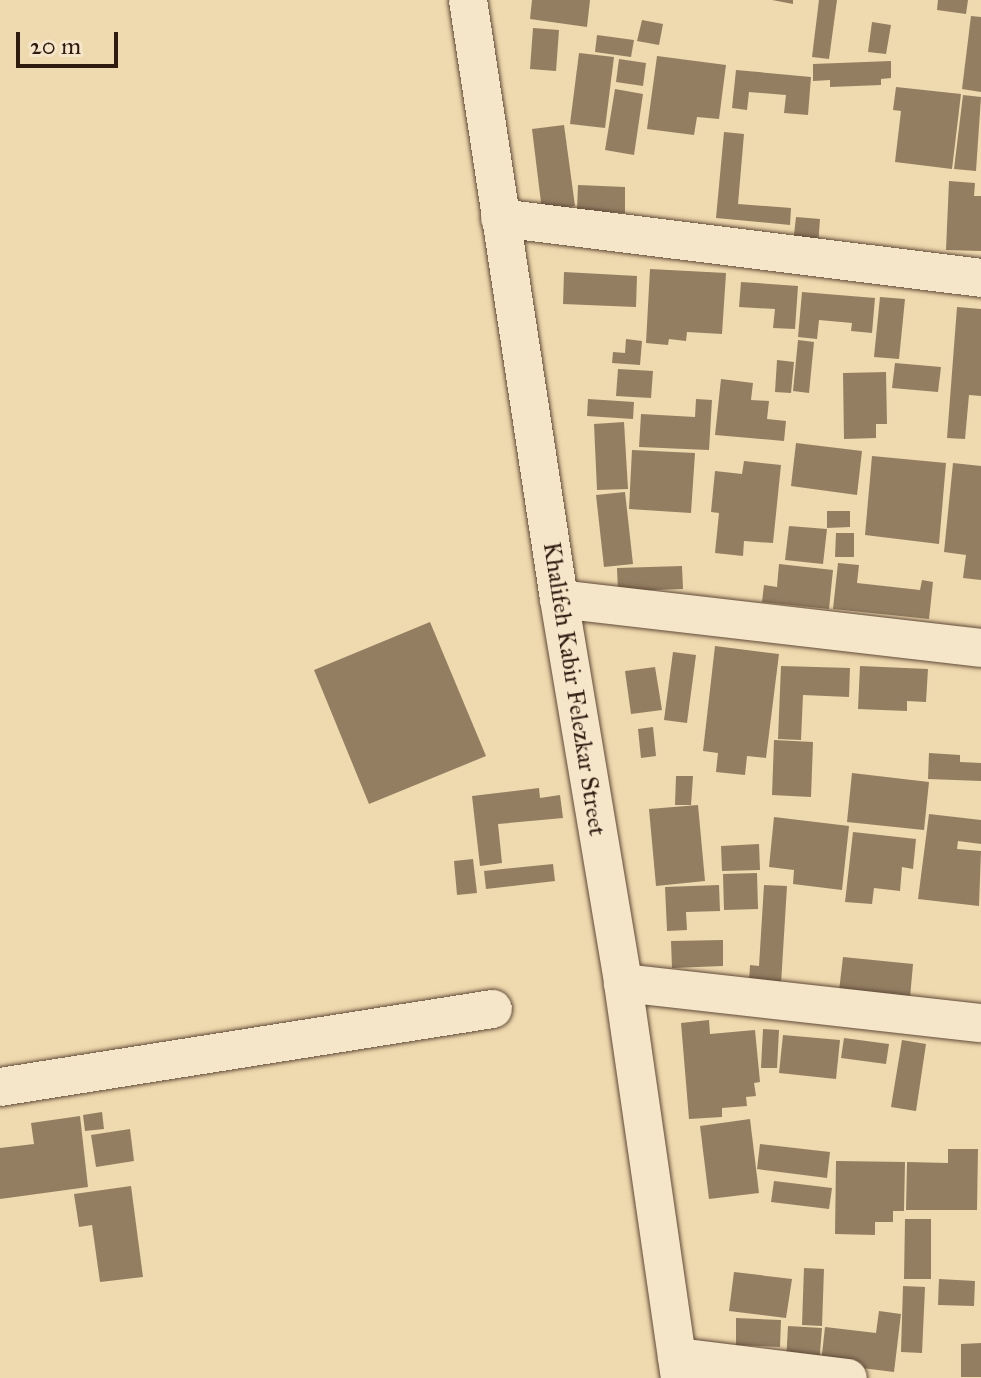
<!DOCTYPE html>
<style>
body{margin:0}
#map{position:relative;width:981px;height:1378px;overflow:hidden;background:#efd9ae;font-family:"IM FELL Great Primer",serif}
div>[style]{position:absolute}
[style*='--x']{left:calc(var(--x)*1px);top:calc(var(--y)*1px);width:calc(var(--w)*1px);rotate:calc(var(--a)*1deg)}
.building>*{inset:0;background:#937e62}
.roads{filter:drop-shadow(0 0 2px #604a38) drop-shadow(0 0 2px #604a38)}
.minor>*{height:38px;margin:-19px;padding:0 19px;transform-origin:19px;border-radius:19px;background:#f5e6ca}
span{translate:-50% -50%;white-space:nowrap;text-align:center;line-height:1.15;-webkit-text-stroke:6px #f5e6ca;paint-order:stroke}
.street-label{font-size:24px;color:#301b10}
.scale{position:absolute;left:16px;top:32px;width:102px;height:36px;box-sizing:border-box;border:4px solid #301b10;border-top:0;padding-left:10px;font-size:24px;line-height:28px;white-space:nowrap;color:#301b10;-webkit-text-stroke:6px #f5e6ca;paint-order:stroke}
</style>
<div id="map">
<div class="building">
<div style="clip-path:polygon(532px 0,590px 0,587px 27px,530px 19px)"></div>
<div style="clip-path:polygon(772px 0,793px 0,793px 4px)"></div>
<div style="clip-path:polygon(819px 0,837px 0,829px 59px,812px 57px)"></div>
<div style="clip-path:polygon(938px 0,968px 0,966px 14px,937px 10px)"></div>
<div style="clip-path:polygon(971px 16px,981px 17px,981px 92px,962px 89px)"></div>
<div style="clip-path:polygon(642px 20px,663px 24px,659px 45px,637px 41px)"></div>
<div style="clip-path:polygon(872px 22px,891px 25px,886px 54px,868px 52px)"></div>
<div style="clip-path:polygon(533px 28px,559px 30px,556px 71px,530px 69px)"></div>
<div style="clip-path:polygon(597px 35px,634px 40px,631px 57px,595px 52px)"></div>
<div style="clip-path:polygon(579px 53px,614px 57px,605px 128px,570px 124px)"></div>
<div style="clip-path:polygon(657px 56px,726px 65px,719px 119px,697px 117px,694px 135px,647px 129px)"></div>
<div style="clip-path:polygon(619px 59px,646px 63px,643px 86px,616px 82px)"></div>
<div style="clip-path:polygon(891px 61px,891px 78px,881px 79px,881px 85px,830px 87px,830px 80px,813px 81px,813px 64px)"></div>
<div style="clip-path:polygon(736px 70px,811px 77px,808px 115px,784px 113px,786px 95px,749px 92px,747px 110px,732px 108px)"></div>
<div style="clip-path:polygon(896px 87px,961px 94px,952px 169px,895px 162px,901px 111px,893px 110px)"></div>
<div style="clip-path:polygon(615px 89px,643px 94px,634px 155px,605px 150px)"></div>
<div style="clip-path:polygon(963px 95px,981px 97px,976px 171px,954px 169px)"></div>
<div style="clip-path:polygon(564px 125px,575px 206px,542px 211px,532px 129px)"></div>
<div style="clip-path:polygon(724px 132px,744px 134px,738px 204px,791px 208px,790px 225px,716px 218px)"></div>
<div style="clip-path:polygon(949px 181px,975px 183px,974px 196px,981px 196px,981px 251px,946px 250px)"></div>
<div style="clip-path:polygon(578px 185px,625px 187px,625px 213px,577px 211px)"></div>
<div style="clip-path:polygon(796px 217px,820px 219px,818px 246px,793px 244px)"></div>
<div style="clip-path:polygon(650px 269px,726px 273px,722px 334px,687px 332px,686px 341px,669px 339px,668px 345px,646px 343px)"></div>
<div style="clip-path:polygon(564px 272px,637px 276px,636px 307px,563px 304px)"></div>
<div style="clip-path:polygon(741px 282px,798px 286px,795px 329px,773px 328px,775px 309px,739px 307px)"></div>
<div style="clip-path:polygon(802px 292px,875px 298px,872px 333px,851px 331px,852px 323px,819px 320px,817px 339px,798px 337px)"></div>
<div style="clip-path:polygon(880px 297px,905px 299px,899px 359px,874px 357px)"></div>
<div style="clip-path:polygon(957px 307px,981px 309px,981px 396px,969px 395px,965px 439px,947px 438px)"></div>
<div style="clip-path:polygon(626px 339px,642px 341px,640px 365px,612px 363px,613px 352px,625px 353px)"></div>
<div style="clip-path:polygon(798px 340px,814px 342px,809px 393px,793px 391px)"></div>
<div style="clip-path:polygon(777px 360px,794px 362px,791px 393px,775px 392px)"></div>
<div style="clip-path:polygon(895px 363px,941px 367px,938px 392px,892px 388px)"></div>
<div style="clip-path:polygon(618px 369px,653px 371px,651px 398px,616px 396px)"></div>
<div style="clip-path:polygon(886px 372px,887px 424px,876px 424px,876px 438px,844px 439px,843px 373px)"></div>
<div style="clip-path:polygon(721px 379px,753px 383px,751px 400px,769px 401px,767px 419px,786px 421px,784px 441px,715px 435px)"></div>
<div style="clip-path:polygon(588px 399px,634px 402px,633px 419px,587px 416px)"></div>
<div style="clip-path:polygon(696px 399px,712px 400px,709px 450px,639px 447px,641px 414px,695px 417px)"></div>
<div style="clip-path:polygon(624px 422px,628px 489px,597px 490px,594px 424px)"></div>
<div style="clip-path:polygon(796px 443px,862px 451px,857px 495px,791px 486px)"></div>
<div style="clip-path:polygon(632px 450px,695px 453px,691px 513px,629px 509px)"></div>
<div style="clip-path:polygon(872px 456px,946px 463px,939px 544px,865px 535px)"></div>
<div style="clip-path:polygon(744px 461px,781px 465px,773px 543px,744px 541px,743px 556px,715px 553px,719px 513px,711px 512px,715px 471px,742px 474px)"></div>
<div style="clip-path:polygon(953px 463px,981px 466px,981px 580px,963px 578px,966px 555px,944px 552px)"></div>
<div style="clip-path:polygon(625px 492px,633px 564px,604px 567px,596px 495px)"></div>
<div style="clip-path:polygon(827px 511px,850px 511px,850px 527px,827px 528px)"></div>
<div style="clip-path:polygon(789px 526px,827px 529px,823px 564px,785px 560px)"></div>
<div style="clip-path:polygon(836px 533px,854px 533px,854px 557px,835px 557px)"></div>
<div style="clip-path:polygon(838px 563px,859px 565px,857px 583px,920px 590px,922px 580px,933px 582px,929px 619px,833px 609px)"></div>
<div style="clip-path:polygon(779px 564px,833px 570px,829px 609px,762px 602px,764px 585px,777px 587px)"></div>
<div style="clip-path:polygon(682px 566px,683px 589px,618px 591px,617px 568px)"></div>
<div style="clip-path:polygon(430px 622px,486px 756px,369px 804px,314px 670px)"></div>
<div style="clip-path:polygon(715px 646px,779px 654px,766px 758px,747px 756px,745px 775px,716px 772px,718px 753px,703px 751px)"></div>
<div style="clip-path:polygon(673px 652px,696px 655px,687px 723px,664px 720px)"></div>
<div style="clip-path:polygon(781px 666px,850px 668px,849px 697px,803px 695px,801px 740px,778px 739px)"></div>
<div style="clip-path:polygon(860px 666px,928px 669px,926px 702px,907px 701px,907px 711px,858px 709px)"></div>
<div style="clip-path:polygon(655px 667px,662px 710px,631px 714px,625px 671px)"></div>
<div style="clip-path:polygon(653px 727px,656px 756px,641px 758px,638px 729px)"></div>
<div style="clip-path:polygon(774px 740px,813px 742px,811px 797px,772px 795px)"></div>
<div style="clip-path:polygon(929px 753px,960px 755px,960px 762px,981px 763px,981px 781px,928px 779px)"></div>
<div style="clip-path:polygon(852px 773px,929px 782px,924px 830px,847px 822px)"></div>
<div style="clip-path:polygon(676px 776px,693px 776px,691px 805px,675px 805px)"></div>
<div style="clip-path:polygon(539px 788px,540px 798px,560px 795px,563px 818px,498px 824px,502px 863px,480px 866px,472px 796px)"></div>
<div style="clip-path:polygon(698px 805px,705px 881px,656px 886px,649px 809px)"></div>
<div style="clip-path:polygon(929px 814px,981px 820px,981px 844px,958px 841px,957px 849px,981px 851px,979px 906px,918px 899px)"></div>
<div style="clip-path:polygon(774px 817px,849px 826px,842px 890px,793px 884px,794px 870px,769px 867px)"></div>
<div style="clip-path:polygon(853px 832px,916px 839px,913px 869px,902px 867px,900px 891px,874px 888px,872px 904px,845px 902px)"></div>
<div style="clip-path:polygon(759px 844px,760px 870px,722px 871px,721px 846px)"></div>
<div style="clip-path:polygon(473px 859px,477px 893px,457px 895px,454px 861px)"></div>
<div style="clip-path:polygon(553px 864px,555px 881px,486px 889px,484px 871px)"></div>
<div style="clip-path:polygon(757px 873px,758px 909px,724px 910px,723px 874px)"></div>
<div style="clip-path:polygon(719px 885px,720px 911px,686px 912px,687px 930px,667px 931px,665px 887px)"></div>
<div style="clip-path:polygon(764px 885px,787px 886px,781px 984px,749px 982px,750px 965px,759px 966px)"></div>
<div style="clip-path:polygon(723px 940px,723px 966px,672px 968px,671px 941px)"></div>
<div style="clip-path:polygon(843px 957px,913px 964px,910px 998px,839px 991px)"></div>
<div style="clip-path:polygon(709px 1020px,710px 1034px,755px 1030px,760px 1082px,754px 1083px,756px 1096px,746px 1097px,747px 1106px,722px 1108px,722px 1117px,689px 1119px,681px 1023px)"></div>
<div style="clip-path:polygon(763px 1029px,779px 1030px,777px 1068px,761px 1068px)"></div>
<div style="clip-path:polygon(783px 1035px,840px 1040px,836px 1079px,779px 1073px)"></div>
<div style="clip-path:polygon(844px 1038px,889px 1044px,886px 1064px,841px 1058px)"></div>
<div style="clip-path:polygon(902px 1040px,926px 1044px,916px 1111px,891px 1107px)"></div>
<div style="clip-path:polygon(102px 1112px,104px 1129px,85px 1131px,83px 1115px)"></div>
<div style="clip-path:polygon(80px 1116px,88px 1187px,0 1199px,0 1148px,34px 1144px,31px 1123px)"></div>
<div style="clip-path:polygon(750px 1119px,759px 1193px,709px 1199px,700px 1126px)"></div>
<div style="clip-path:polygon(130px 1129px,134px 1161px,96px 1167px,91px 1135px)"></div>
<div style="clip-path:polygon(760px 1144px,830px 1152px,827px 1178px,757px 1169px)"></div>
<div style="clip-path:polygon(948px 1149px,978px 1149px,977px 1210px,906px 1210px,907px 1162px,948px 1163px)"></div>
<div style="clip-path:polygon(836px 1161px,905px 1162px,904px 1211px,893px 1211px,893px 1222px,875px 1222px,875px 1235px,835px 1234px)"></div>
<div style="clip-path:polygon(774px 1181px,832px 1188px,829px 1209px,771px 1202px)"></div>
<div style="clip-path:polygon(131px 1186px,143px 1277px,100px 1282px,92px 1225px,79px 1227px,74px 1194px)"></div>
<div style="clip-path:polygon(905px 1219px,931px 1219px,931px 1279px,904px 1279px)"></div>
<div style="clip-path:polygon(804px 1268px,824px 1269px,822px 1326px,802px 1325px)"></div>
<div style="clip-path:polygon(734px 1272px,792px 1279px,786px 1318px,729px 1311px)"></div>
<div style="clip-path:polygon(939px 1279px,975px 1281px,974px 1306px,938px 1305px)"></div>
<div style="clip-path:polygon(903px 1286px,925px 1287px,922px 1353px,901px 1352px)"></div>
<div style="clip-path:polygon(879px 1311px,901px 1314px,894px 1372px,821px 1363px,825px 1327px,876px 1333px)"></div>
<div style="clip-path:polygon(736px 1318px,781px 1320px,780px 1347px,736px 1345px)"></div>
<div style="clip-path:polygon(788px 1326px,822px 1328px,819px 1365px,786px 1363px)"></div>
<div style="clip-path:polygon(981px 1343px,981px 1377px,961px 1377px,961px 1344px)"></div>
</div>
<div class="roads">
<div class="minor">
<div style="--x:468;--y:0;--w:606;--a:81.36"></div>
<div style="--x:559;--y:599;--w:389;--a:80.5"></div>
<div style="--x:623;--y:983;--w:399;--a:81.8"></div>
<div style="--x:500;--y:218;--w:485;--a:7.1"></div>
<div style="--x:559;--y:599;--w:425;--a:6.6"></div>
<div style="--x:623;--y:983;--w:360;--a:6.4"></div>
<div style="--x:0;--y:1087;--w:499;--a:-9"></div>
<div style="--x:677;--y:1357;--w:172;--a:7"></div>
</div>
</div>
<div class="street-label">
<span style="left:574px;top:689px;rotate:81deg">Khalifeh Kabir Felezkar Street</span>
</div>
<div class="scale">20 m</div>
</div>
